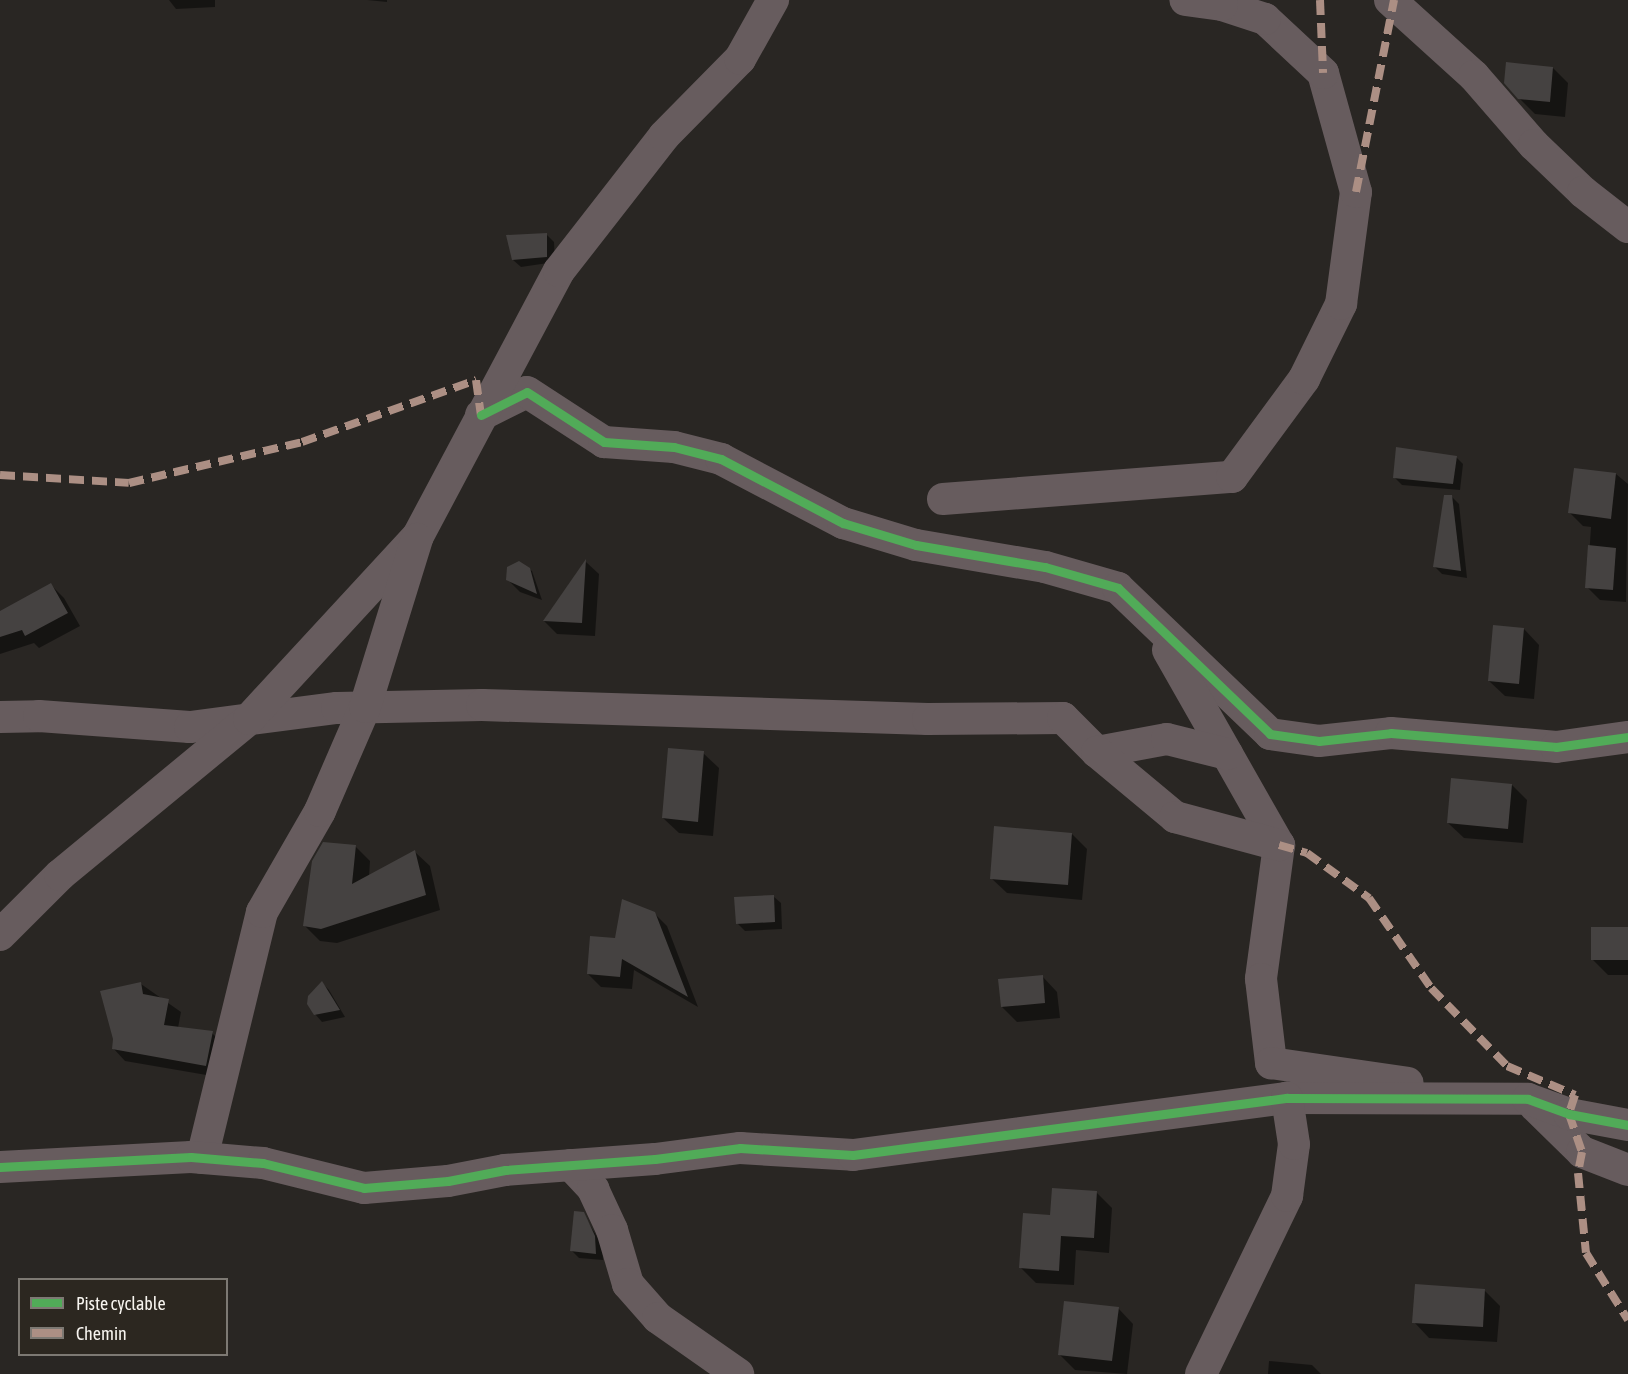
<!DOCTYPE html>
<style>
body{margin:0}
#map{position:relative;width:1628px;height:1374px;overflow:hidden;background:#292623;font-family:"Asap Condensed",sans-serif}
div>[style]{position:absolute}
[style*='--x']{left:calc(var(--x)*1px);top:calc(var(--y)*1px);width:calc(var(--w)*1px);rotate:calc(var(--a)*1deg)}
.shadow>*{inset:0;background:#0007}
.building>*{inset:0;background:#454241}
.street>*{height:32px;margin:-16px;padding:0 16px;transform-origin:16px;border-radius:16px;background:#675c5e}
.quiet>*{height:8px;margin-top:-4px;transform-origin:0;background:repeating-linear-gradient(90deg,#ac8f84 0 15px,transparent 0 23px)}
.cycleway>*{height:9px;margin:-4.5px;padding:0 4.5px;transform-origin:4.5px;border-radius:4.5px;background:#51ab58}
span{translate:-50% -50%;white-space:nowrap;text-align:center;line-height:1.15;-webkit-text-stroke:6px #2c2720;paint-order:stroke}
.legend{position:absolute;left:18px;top:1278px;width:210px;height:78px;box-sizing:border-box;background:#2c2720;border:2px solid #7d7973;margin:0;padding:8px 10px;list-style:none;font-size:18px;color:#f7f4ef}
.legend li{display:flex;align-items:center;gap:12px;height:30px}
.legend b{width:30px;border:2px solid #7d7973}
</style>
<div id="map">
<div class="shadow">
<div style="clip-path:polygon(169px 0,215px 0,215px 7px,176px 9px)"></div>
<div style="clip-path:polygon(367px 0,387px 0,387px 2px)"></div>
<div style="clip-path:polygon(1553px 68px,1568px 83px,1565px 117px,1535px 114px,1519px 98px)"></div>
<div style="clip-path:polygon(547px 235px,554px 242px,555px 262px,521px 267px,513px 260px)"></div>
<div style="clip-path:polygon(1456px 457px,1463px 464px,1460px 490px,1402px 485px,1395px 478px)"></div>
<div style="clip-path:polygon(1616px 474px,1628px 484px,1626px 602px,1600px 600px,1587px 587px,1591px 527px,1583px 526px,1570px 513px)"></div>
<div style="clip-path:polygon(1451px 496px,1459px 504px,1467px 578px,1442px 574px,1435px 567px)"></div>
<div style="clip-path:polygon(519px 562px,532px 571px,542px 600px,520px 592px,508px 580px)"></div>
<div style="clip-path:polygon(586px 562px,599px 574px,595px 636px,557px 634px,544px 621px)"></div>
<div style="clip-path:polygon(51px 585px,64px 598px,80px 626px,39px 648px,34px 643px,0 654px,0 612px)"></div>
<div style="clip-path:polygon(1524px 629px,1539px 645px,1534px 699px,1505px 696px,1489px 681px)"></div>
<div style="clip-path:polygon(703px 753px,719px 768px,713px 836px,679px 833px,663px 818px)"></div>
<div style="clip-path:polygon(1512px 785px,1527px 800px,1523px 843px,1464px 838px,1448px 823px)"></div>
<div style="clip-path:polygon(1072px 834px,1087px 849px,1082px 900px,1007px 893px,991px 878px)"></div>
<div style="clip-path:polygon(355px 846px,370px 861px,369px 877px,415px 852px,430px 866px,440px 910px,337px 943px,320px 941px,305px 926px)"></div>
<div style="clip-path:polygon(773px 896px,781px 903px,782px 929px,745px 931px,737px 923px)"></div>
<div style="clip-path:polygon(654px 913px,667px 926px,698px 1007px,634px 970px,632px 989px,601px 987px,588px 974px,616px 939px)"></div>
<div style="clip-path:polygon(1628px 928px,1628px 975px,1608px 975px,1592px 959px)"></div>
<div style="clip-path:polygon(1042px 976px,1057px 992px,1060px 1018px,1017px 1022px,1002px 1007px)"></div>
<div style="clip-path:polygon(322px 983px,329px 990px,345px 1017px,322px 1022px,315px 1014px)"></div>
<div style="clip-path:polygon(141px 984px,181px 1012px,178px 1028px,212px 1033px,224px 1045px,218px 1077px,125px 1061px,113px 1048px)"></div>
<div style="clip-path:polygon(1096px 1192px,1112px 1208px,1109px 1253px,1076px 1250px,1074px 1285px,1036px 1283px,1021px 1268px,1052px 1216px)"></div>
<div style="clip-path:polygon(583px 1214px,602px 1245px,603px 1260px,579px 1258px,572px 1251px)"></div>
<div style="clip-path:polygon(1485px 1291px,1500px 1306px,1497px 1342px,1429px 1338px,1414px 1322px)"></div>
<div style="clip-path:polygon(1118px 1308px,1133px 1324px,1127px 1374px,1075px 1370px,1059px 1354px)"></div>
<div style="clip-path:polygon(1269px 1361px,1312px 1365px,1321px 1374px,1268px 1374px)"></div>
</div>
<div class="building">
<div style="clip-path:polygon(1506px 62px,1553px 67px,1550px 102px,1518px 99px,1504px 83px)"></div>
<div style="clip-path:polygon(547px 233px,547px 257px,512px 260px,506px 235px)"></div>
<div style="clip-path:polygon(1396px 447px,1457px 456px,1453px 484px,1393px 478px)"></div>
<div style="clip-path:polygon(1574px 468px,1616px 473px,1611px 519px,1568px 513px)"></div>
<div style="clip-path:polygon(1444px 495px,1452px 495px,1461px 571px,1433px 567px)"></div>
<div style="clip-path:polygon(1588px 545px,1616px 548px,1613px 590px,1585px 588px)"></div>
<div style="clip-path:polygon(586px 559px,582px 623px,543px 621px)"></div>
<div style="clip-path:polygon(519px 561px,530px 568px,537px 594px,506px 580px,507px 567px)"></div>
<div style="clip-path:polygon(51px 583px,68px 613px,25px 636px,22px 630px,0 637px,0 611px)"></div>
<div style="clip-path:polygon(1493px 625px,1524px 628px,1519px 684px,1488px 681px)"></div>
<div style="clip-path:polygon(668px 748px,704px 751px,698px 822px,662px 818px)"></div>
<div style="clip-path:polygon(1451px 778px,1512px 784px,1508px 829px,1447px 823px)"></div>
<div style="clip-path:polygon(994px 826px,1072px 833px,1068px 885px,990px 879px)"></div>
<div style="clip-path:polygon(323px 842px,356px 845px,352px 884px,415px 850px,426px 895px,321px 929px,303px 926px,312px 861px)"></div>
<div style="clip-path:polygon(774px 895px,775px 922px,736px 924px,734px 897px)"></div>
<div style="clip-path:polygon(622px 899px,655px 912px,688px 997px,622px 959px,620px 977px,587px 974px,590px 936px,615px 938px)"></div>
<div style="clip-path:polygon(1591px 927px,1628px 927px,1628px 960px,1591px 960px)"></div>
<div style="clip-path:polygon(1043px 975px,1045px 1003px,1001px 1007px,998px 979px)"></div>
<div style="clip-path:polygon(322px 981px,340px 1010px,314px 1015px,307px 1004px,308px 996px)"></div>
<div style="clip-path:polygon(141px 982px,143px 994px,169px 999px,164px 1025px,213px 1031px,206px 1066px,112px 1049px,113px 1039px,100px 991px)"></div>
<div style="clip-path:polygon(1052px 1188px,1097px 1191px,1094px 1238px,1061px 1236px,1059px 1271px,1019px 1268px,1023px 1213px,1050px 1215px)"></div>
<div style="clip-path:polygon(574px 1211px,584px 1212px,595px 1236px,596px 1254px,570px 1251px)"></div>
<div style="clip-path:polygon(1415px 1284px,1485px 1289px,1483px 1327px,1412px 1323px)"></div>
<div style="clip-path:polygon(1064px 1301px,1119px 1307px,1112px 1361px,1058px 1355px)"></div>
</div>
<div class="street">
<div style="--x:1390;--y:0;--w:113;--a:42.1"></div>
<div style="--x:1474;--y:76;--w:91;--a:49"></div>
<div style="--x:1534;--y:145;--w:68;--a:43.8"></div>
<div style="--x:1583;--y:192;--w:57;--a:37.9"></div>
<div style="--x:481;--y:415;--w:51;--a:-26.6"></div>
<div style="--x:527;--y:392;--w:92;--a:33"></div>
<div style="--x:604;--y:442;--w:70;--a:4.1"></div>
<div style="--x:674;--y:447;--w:49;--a:14.3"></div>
<div style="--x:721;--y:459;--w:138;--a:27.7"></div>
<div style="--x:843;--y:523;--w:76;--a:16.8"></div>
<div style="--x:916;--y:545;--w:131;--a:9.7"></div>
<div style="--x:1045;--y:567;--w:76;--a:16"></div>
<div style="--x:1118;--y:588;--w:211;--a:43.8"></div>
<div style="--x:1270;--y:734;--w:49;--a:8.1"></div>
<div style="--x:1319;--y:741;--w:72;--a:-6.3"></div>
<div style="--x:1391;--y:733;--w:166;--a:4.8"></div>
<div style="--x:1556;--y:747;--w:73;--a:-7.9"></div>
<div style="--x:943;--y:499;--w:290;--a:-4.4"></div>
<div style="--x:1232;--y:477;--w:122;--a:-53.7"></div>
<div style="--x:1304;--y:379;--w:84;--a:-63.7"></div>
<div style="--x:1341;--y:304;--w:113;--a:-82.4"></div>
<div style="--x:1356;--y:192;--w:123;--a:-105.5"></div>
<div style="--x:1323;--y:73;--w:79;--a:-137"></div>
<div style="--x:1265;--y:19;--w:45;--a:-162"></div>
<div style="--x:1222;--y:5;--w:37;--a:-172"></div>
<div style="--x:1168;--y:650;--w:224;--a:60.4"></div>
<div style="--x:1279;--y:845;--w:135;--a:97.7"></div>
<div style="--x:1261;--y:979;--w:85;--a:83.2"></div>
<div style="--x:1271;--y:1063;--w:138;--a:8.3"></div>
<div style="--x:0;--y:717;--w:39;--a:-1"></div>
<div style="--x:39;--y:716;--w:151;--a:4.2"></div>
<div style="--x:190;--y:727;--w:148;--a:-7.4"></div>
<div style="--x:337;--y:708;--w:145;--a:-1.2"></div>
<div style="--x:482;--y:705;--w:446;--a:1.8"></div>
<div style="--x:928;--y:719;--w:135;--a:-0.4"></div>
<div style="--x:1063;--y:718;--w:48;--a:45"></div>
<div style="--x:1097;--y:752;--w:71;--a:-10.5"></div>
<div style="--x:1167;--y:739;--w:62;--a:14"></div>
<div style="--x:1097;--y:752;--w:102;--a:39.8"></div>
<div style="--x:1175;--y:817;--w:108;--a:15.1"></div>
<div style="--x:0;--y:935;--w:85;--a:-45"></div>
<div style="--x:60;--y:875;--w:245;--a:-39.5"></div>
<div style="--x:249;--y:719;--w:249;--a:-47.3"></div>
<div style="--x:418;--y:536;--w:300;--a:-62"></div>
<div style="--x:559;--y:271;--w:171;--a:-52.1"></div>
<div style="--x:664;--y:136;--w:108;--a:-45.4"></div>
<div style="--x:740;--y:59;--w:68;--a:-60.8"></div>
<div style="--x:1535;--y:1106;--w:66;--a:44.4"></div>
<div style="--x:1582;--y:1152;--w:49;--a:21.4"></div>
<div style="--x:202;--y:1158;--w:253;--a:-76.3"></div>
<div style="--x:262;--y:912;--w:116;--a:-60.1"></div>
<div style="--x:320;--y:811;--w:113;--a:-66.6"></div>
<div style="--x:365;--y:707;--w:176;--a:-72.8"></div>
<div style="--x:571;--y:1165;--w:33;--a:47"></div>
<div style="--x:593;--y:1189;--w:45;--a:65.1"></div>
<div style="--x:612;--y:1230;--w:56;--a:73.5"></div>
<div style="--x:628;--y:1284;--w:45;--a:48.6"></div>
<div style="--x:658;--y:1318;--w:98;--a:35"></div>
<div style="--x:0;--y:1167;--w:191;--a:-3"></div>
<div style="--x:191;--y:1157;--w:72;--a:4.8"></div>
<div style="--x:263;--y:1163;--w:104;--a:13.9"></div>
<div style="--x:364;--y:1188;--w:84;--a:-4.8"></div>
<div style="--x:448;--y:1181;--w:58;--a:-10.9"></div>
<div style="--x:505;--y:1170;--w:150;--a:-4.2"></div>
<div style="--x:655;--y:1159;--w:86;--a:-7.4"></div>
<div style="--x:740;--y:1148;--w:113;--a:3.5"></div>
<div style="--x:853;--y:1155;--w:438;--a:-7.5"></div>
<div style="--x:1287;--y:1098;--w:241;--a:0.2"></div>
<div style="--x:1528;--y:1099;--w:44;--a:20.1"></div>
<div style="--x:1569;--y:1114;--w:60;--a:10.6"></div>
<div style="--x:1201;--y:1374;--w:198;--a:-64.2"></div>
<div style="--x:1287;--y:1196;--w:52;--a:-82.3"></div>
<div style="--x:1294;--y:1144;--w:47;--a:-98.7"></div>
</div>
<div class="quiet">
<div style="--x:1320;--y:0;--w:73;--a:87.6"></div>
<div style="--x:1356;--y:192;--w:196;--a:-78.8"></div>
<div style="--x:0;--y:475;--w:129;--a:3.5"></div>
<div style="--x:129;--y:483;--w:178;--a:-13.3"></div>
<div style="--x:302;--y:442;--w:185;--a:-19.6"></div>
<div style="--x:476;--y:380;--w:35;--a:82"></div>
<div style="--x:1279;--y:845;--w:29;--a:16"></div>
<div style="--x:1307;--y:853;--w:77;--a:36"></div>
<div style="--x:1369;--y:898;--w:109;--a:55.4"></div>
<div style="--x:1431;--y:988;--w:109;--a:45.7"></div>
<div style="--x:1507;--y:1066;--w:74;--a:23.1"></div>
<div style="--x:1575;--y:1095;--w:20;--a:108"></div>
<div style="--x:1569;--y:1114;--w:40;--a:71.1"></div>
<div style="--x:1582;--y:1152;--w:21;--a:101"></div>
<div style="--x:1578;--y:1173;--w:80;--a:84.3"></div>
<div style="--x:1586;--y:1253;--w:79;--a:57.9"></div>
</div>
<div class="cycleway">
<div style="--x:481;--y:415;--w:51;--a:-26.6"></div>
<div style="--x:527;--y:392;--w:92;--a:33"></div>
<div style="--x:604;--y:442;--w:70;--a:4.1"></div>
<div style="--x:674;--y:447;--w:49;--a:14.3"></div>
<div style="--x:721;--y:459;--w:138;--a:27.7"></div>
<div style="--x:843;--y:523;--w:76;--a:16.8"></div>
<div style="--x:916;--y:545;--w:131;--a:9.7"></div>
<div style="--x:1045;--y:567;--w:76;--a:16"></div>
<div style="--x:1118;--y:588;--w:211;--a:43.8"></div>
<div style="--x:1270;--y:734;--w:49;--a:8.1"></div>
<div style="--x:1319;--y:741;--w:72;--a:-6.3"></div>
<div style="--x:1391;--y:733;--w:166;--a:4.8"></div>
<div style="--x:1556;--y:747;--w:73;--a:-7.9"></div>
<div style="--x:0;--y:1167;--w:191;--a:-3"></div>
<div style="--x:191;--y:1157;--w:72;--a:4.8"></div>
<div style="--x:263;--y:1163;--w:104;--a:13.9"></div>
<div style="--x:364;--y:1188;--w:84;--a:-4.8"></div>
<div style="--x:448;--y:1181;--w:58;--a:-10.9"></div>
<div style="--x:505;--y:1170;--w:150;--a:-4.2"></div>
<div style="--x:655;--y:1159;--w:86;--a:-7.4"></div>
<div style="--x:740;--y:1148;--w:113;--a:3.5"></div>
<div style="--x:853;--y:1155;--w:438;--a:-7.5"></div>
<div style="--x:1287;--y:1098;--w:241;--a:0.2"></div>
<div style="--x:1528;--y:1099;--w:44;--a:20.1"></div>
<div style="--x:1569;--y:1114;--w:60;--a:10.6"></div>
</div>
<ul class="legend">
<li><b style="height:8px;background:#51ab58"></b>Piste cyclable</li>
<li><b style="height:8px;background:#ac8f84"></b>Chemin</li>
</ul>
</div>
